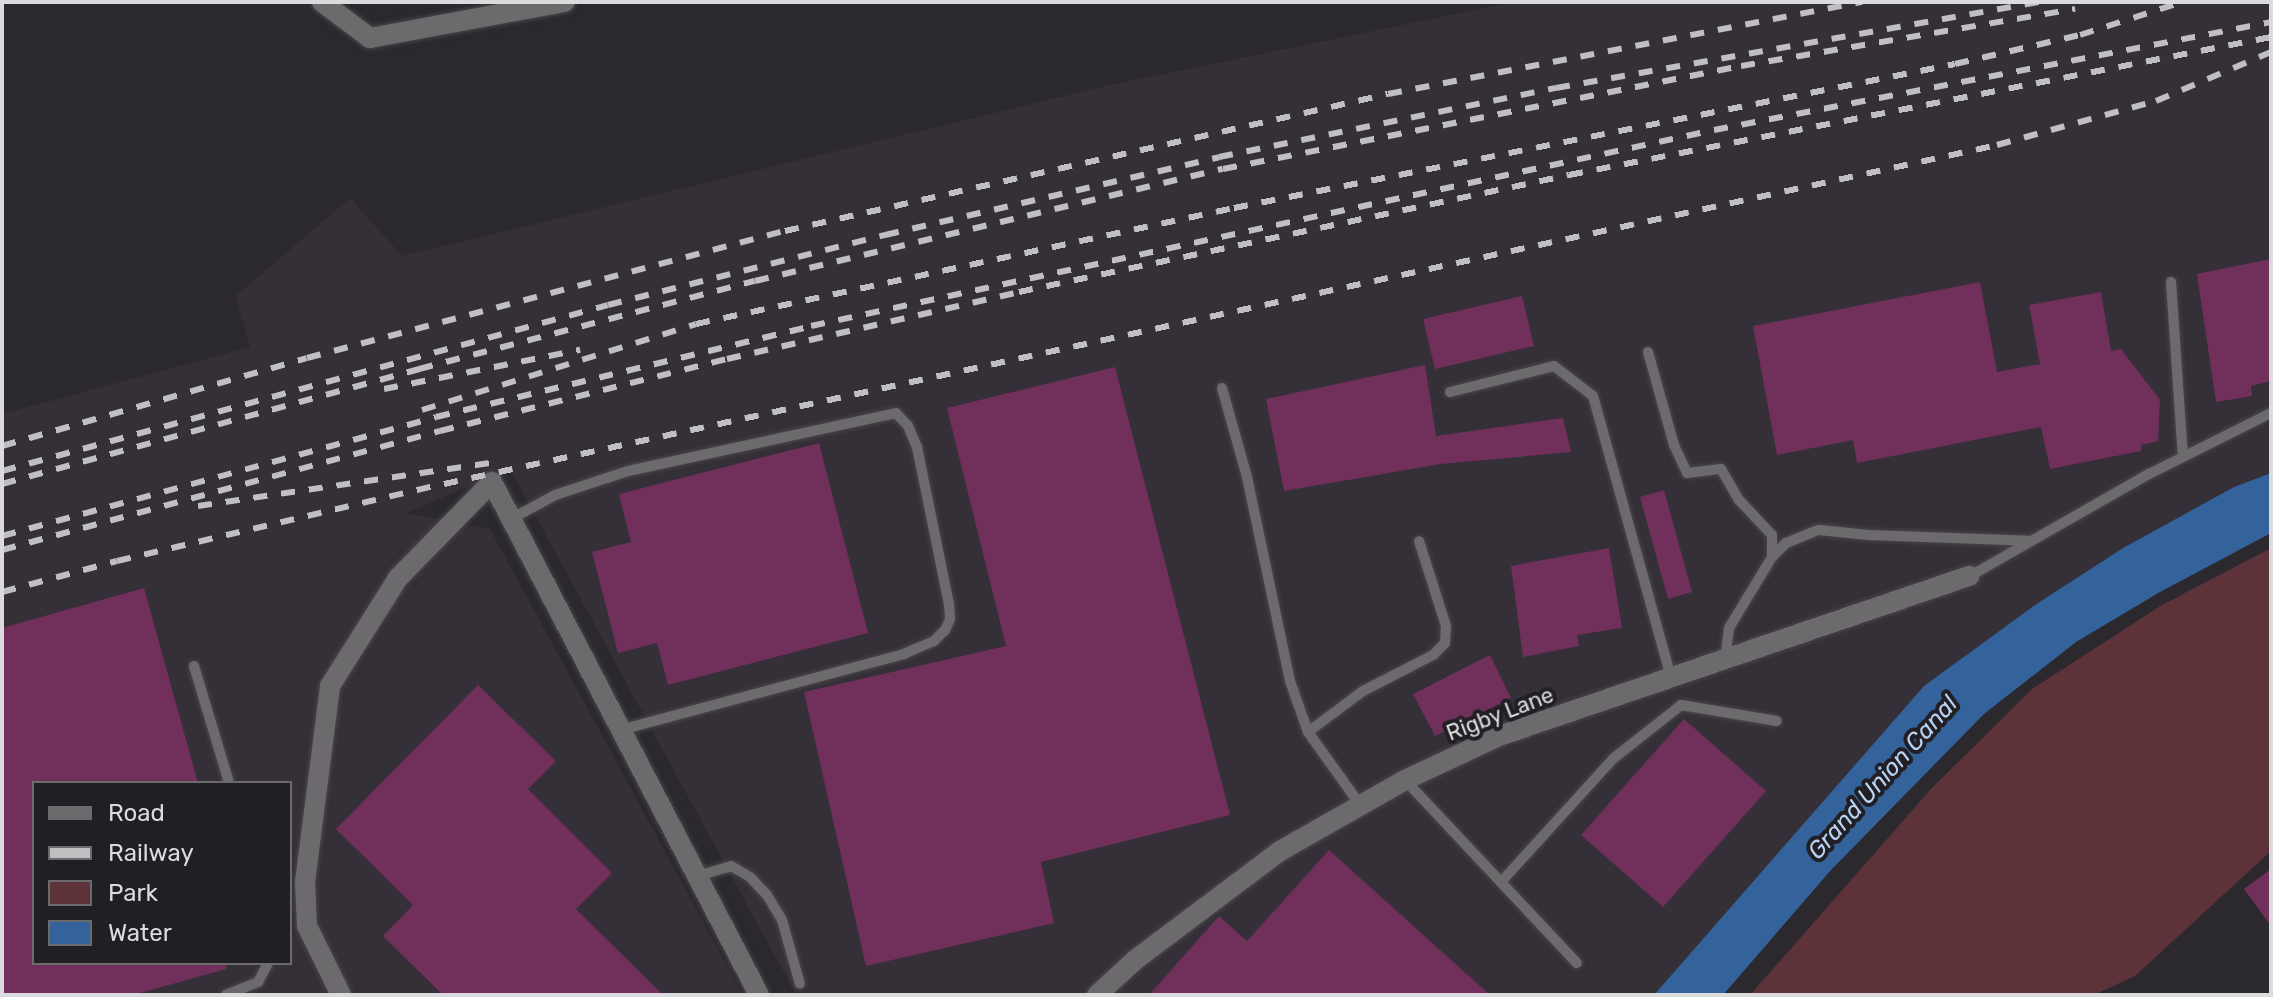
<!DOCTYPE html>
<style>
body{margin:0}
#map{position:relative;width:2273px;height:997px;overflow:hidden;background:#2b292d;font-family:Rubik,sans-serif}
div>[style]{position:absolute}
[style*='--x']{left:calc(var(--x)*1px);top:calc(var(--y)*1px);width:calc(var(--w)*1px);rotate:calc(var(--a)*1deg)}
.built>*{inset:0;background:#352f38}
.green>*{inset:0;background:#5e3239}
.water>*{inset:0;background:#34639c}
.building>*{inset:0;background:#70305b}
.roads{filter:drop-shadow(0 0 2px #484649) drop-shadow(0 0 2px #484649)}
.service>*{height:10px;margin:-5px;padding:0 5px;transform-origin:5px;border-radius:5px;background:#6d6a6e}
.minor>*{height:20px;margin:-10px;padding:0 10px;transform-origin:10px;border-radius:10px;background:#6d6a6e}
.rail>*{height:6px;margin-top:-3px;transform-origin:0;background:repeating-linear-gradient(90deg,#c0bfc1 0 14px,transparent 0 28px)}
span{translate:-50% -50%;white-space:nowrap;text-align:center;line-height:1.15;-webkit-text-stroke:8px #211f23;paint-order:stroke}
.street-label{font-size:22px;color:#dbdadc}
.water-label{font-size:24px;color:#b8d2f3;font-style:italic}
.frame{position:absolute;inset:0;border:4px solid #dbdadc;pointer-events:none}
.legend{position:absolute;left:32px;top:781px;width:260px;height:184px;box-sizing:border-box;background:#211f23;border:2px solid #6b6a6d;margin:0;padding:10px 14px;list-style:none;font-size:24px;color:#dbdadc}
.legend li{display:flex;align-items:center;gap:16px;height:40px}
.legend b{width:40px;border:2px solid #6b6a6d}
</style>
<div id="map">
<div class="built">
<div style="clip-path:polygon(evenodd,1514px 2px,2271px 2px,2271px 473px,2234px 487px,2123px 548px,2035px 605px,1924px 686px,1654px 995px,796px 995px,510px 469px,406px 513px,490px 529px,743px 995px,2px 995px,2px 414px,250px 347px,236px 296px,350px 198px,402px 256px,1110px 85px,1514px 2px,34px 783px,290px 783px,290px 963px,34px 963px,34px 783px)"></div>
</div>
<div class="green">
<div style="clip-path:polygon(2271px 548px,2271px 851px,2135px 976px,2094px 995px,1750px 995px,1931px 789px,2032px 689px,2162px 605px)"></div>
</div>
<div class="water">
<div style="clip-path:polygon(2271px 473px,2271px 533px,2160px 592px,2076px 642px,1984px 714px,1831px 870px,1723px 995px,1654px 995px,1924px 686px,2035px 605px,2123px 548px,2234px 487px)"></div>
</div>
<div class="building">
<div style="clip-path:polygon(2271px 259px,2271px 381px,2251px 386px,2252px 396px,2216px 402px,2197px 274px)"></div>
<div style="clip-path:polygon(1980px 282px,1997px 372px,2040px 364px,2029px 305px,2101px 292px,2111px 351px,2121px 349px,2160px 400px,2158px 441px,2141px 445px,2141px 451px,2050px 469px,2041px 427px,1857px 463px,1853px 440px,1777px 455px,1753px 326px)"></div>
<div style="clip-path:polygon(1522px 296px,1534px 346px,1435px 369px,1423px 319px)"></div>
<div style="clip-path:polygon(1425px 365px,1436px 436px,1563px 418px,1571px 452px,1441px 464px,1284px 491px,1266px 399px)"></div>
<div style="clip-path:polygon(1115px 367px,1230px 815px,1041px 862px,1054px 923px,866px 966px,804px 692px,1006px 646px,947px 408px)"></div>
<div style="clip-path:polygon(819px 443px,868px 633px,668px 685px,657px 643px,618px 653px,592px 552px,631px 542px,619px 494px)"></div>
<div style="clip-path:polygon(1664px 490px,1692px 592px,1668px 599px,1640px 497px)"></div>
<div style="clip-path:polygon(1609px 548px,1622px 628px,1577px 635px,1579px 646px,1523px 657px,1511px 566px)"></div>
<div style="clip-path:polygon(144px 588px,198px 783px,34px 783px,34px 963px,226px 963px,226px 969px,133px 995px,2px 995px,2px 628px)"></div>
<div style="clip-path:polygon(1490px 655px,1511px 698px,1435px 736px,1413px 694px)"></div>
<div style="clip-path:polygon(478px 685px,556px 761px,528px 789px,612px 873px,576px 909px,663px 995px,443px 995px,383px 936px,413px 905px,336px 829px)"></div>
<div style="clip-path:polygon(1684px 719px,1766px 791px,1663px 907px,1581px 835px)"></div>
<div style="clip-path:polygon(1329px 850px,1490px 995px,1149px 995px,1219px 916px,1247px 941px)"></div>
<div style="clip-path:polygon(2271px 869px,2271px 926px,2244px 889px)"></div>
</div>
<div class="roads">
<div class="service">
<div style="--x:2171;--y:282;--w:175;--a:86.1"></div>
<div style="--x:1648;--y:352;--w:97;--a:74.4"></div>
<div style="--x:1674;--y:445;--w:31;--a:65"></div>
<div style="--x:1687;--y:473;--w:34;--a:-7"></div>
<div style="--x:1721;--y:469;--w:36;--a:60"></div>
<div style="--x:1739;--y:500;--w:48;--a:46.7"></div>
<div style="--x:1772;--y:535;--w:22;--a:90"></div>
<div style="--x:1772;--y:557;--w:83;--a:121.2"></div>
<div style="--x:1729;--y:628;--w:31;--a:97"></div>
<div style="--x:1222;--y:388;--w:92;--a:74.3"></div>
<div style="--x:1247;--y:477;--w:208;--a:78.1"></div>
<div style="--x:1290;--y:681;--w:54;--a:70.6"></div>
<div style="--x:1308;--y:732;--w:91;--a:54.4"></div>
<div style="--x:1450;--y:392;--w:107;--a:-14"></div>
<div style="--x:1554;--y:366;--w:49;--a:37.6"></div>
<div style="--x:1593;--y:396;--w:293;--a:74.5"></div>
<div style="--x:511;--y:519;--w:50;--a:-28.6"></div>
<div style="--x:555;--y:495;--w:77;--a:-18.2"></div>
<div style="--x:628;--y:471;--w:274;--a:-12.2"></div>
<div style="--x:896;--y:413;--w:18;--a:47"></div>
<div style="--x:908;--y:426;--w:23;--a:67"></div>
<div style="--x:917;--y:447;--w:160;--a:78.5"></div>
<div style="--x:949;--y:604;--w:15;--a:86"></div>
<div style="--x:950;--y:619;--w:12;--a:114"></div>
<div style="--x:945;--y:630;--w:16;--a:135"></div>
<div style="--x:934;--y:641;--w:33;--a:157"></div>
<div style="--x:904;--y:654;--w:293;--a:165"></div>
<div style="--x:1772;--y:557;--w:20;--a:-45"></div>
<div style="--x:1786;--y:543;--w:35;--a:-22"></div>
<div style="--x:1819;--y:530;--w:50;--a:5.7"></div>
<div style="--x:1869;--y:535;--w:160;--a:2.1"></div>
<div style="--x:1970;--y:576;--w:206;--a:-29.7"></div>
<div style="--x:2149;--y:474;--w:136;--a:-26.6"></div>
<div style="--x:194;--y:666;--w:122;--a:73.3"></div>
<div style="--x:1308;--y:732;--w:69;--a:-36.7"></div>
<div style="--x:1363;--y:691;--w:79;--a:-27.2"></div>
<div style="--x:1433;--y:655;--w:17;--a:-45"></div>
<div style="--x:1445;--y:643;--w:17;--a:-87"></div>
<div style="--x:1446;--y:626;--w:89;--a:-107.6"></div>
<div style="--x:1405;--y:780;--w:251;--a:46.8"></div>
<div style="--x:697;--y:876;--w:35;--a:-16"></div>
<div style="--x:731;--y:866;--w:22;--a:30"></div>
<div style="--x:750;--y:877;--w:25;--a:47"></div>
<div style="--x:767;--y:895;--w:29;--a:59"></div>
<div style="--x:782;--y:920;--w:66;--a:74.3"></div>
<div style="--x:1501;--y:882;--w:168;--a:-47.7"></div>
<div style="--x:1614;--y:758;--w:85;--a:-38.3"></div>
<div style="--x:1681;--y:705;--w:97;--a:9.5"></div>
<div style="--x:226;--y:995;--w:35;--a:-22"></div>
<div style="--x:258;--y:982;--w:21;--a:-62"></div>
</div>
<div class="minor">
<div style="--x:322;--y:2;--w:60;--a:36.9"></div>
<div style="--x:370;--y:38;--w:198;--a:-10.5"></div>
<div style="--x:341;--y:995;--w:77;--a:-116.2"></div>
<div style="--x:307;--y:926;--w:44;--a:-92.6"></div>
<div style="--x:305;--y:882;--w:198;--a:-82.7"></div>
<div style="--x:330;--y:686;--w:128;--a:-57.8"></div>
<div style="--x:398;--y:578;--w:134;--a:-45.6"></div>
<div style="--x:492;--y:482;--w:578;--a:62.5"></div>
<div style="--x:1097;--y:995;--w:52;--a:-42.6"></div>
<div style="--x:1135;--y:960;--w:181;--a:-36.9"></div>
<div style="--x:1280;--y:851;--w:144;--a:-29.6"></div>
<div style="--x:1405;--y:780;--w:104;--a:-25.1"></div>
<div style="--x:1499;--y:736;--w:497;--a:-18.8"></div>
</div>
</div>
<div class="rail">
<div style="--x:384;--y:389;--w:200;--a:-11.3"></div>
<div style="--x:422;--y:410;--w:287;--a:-17.4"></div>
<div style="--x:696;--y:324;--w:550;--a:-12.17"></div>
<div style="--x:1234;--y:208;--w:735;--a:-11.29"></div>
<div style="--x:1955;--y:64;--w:128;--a:-13.1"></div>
<div style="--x:2080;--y:35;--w:107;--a:-17.9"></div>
<div style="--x:2;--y:446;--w:317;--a:-16.1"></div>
<div style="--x:307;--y:358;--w:495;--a:-14.9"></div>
<div style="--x:785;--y:231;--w:618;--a:-12.8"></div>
<div style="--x:1388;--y:94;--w:483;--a:-11"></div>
<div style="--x:2;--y:471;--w:628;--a:-15.32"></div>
<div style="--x:608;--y:305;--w:286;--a:-14.2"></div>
<div style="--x:885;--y:235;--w:343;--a:-13.1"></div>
<div style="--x:1219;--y:157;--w:344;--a:-11.6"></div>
<div style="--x:1556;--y:88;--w:490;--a:-10.1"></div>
<div style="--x:2;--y:484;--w:433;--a:-15.4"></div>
<div style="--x:419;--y:369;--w:347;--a:-14.7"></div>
<div style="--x:755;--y:281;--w:481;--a:-13.5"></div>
<div style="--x:1223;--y:169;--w:528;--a:-11.25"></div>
<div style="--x:1741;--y:66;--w:339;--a:-9.7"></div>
<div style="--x:198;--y:506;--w:300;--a:-8.4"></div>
<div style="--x:2;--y:536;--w:450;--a:-15.3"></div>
<div style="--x:436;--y:417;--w:386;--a:-13.6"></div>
<div style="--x:811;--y:326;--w:924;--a:-12.25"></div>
<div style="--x:1714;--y:130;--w:567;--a:-10.97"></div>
<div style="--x:2;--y:550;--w:454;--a:-15.2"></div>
<div style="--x:440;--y:431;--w:296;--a:-14.1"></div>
<div style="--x:727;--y:359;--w:300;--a:-12.9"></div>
<div style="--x:1019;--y:292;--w:562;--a:-12.01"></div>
<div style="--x:1569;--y:175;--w:715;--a:-11.12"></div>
<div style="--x:2;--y:592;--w:119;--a:-15.1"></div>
<div style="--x:117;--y:561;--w:336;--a:-13.3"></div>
<div style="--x:444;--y:484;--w:1590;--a:-12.31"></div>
<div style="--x:1997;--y:145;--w:165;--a:-15.5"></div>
<div style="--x:2156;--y:101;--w:125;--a:-23.1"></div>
</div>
<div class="street-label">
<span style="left:1500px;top:714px;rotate:-21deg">Rigby Lane</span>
</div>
<div class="water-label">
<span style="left:1883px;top:778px;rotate:-48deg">Grand Union Canal</span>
</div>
<div class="frame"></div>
<ul class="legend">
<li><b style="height:10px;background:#6d6a6e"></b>Road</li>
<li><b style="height:10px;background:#c0bfc1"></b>Railway</li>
<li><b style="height:22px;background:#5e3239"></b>Park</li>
<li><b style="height:22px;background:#34639c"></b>Water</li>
</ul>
</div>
